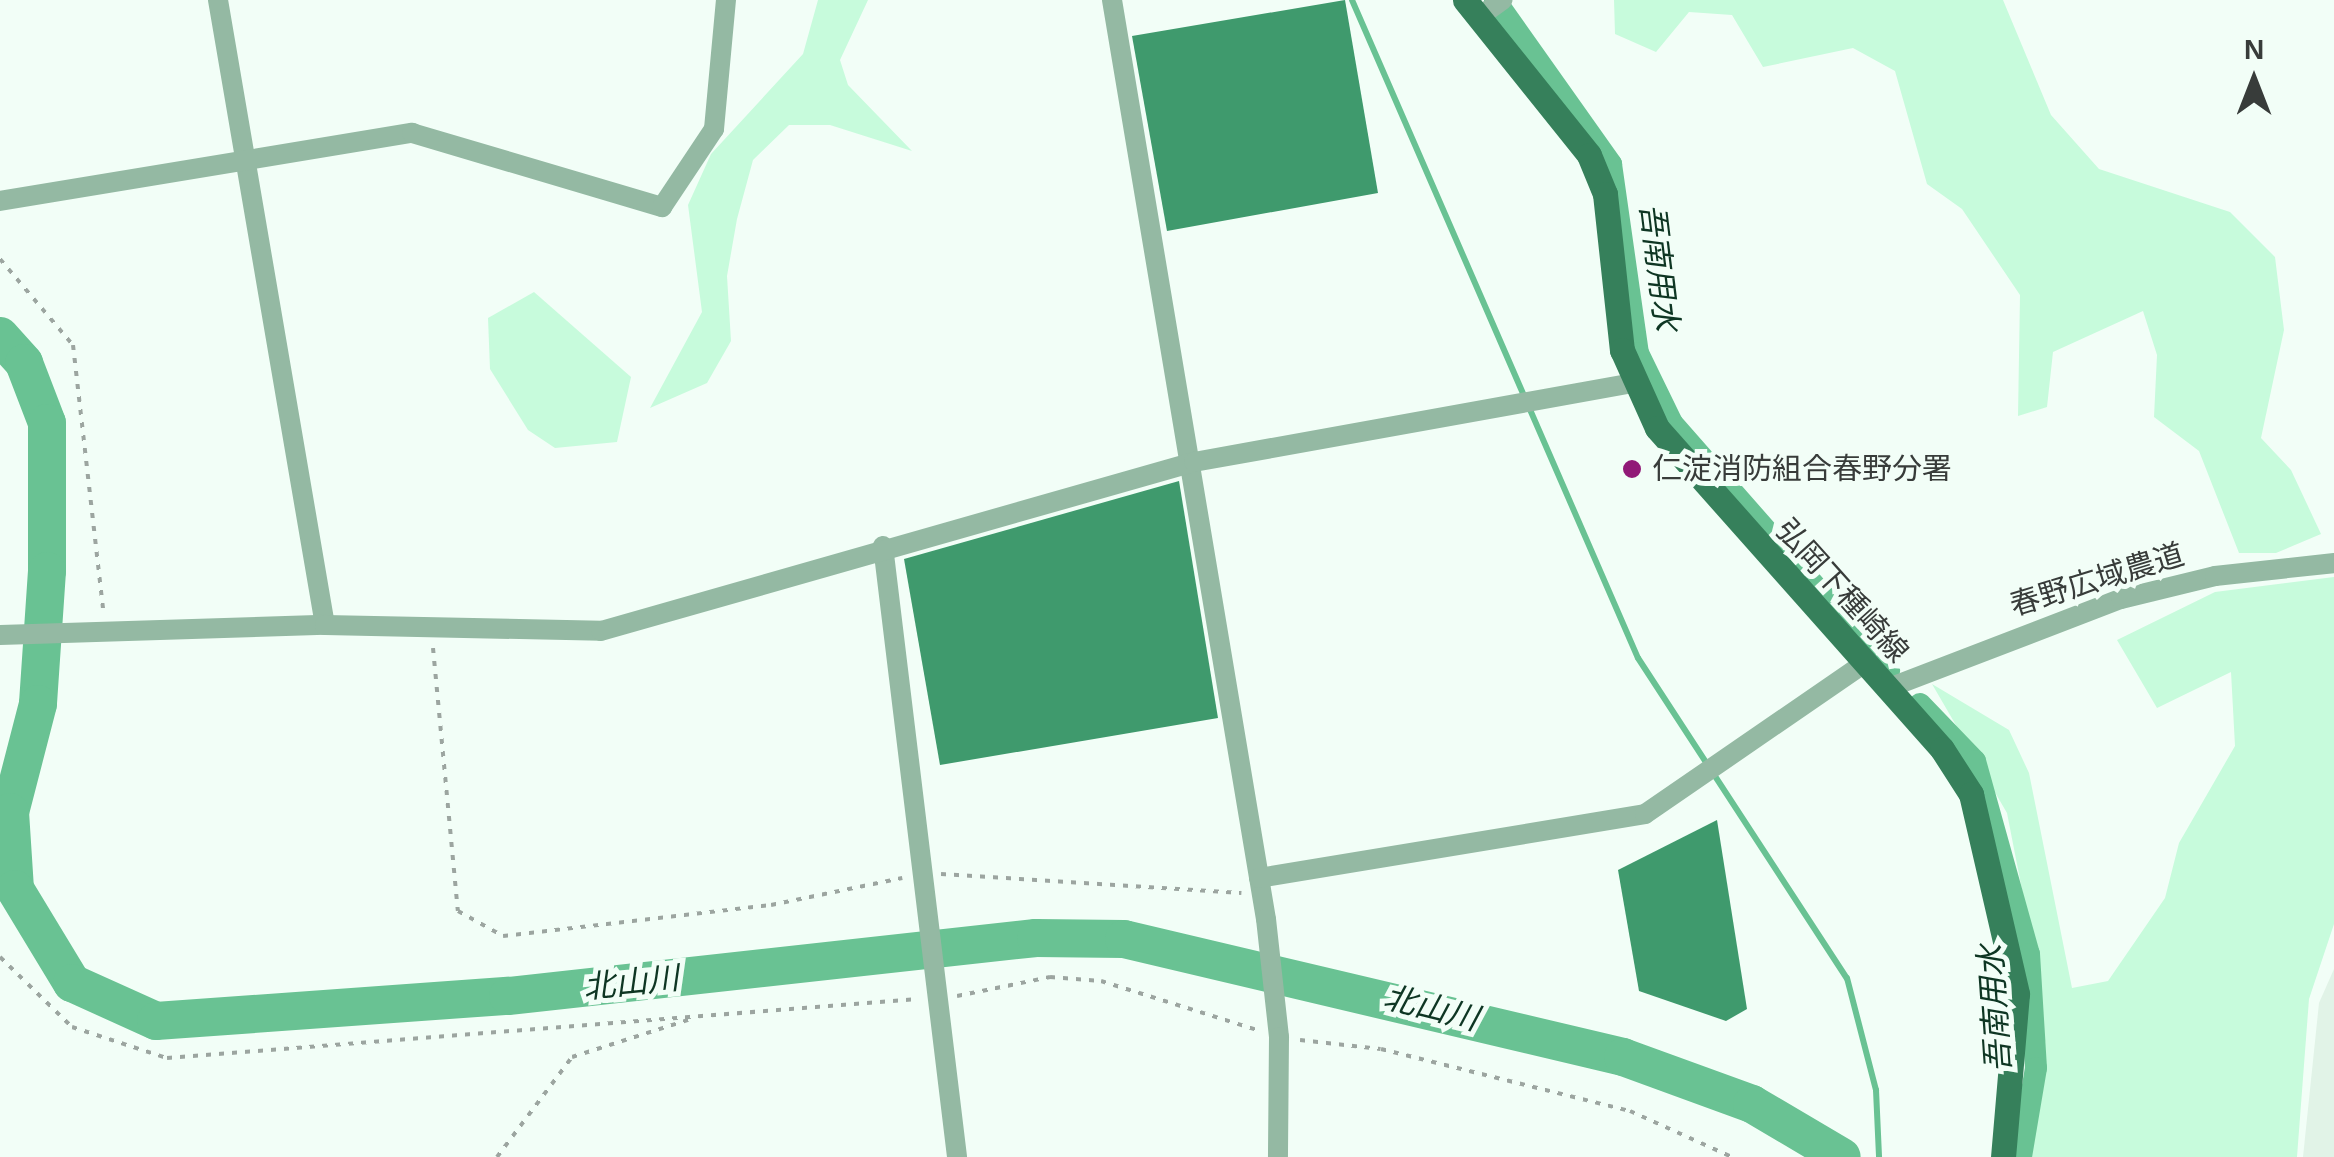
<!DOCTYPE html>
<meta charset="utf-8">
<style>
body{margin:0}
#map{position:relative;width:2334px;height:1157px;overflow:hidden;background:#f2fef7;font-family:Helvetica,"Noto Sans JP",sans-serif}
div>[style]{position:absolute}
[style*='--x']{left:calc(var(--x)*1px);top:calc(var(--y)*1px);width:calc(var(--w)*1px);rotate:calc(var(--a)*1deg)}
.built>*{inset:0;background:#e1f3e7}
.green>*{inset:0;background:#c7fbdc}
.stream>*{height:6px;margin:-3px;padding:0 3px;transform-origin:3px;border-radius:3px;background:#69c293}
.canal>*{height:22px;margin:-11px;padding:0 11px;transform-origin:11px;border-radius:11px;background:#69c293}
.river>*{height:38px;margin:-19px;padding:0 19px;transform-origin:19px;border-radius:19px;background:#69c293}
.building>*{inset:0;background:#3f9a6d}
.path>*{height:4px;margin-top:-2px;transform-origin:0;background:repeating-linear-gradient(90deg,#9ca5a0 0 5px,transparent 0 13px)}
.minor>*{height:20px;margin:-10px;padding:0 10px;transform-origin:10px;border-radius:10px;background:#94b9a3}
.major>*{height:25px;margin:-12.5px;padding:0 12.5px;transform-origin:12.5px;border-radius:12.5px;background:#36805b}
.dots>*{width:28px;height:28px;translate:-50% -50%;box-sizing:border-box;border:5px solid #f2fef7;border-radius:50%}
span{translate:-50% -50%;white-space:nowrap;text-align:center;line-height:1.15;-webkit-text-stroke:10px #f2fef7;paint-order:stroke}
.poi-label{font-size:30px;color:#383c3a}
.left{translate:0 -50%;text-align:left}
.street-label{font-size:30px;color:#383c3a}
.water-label{font-size:32px;color:#0e3623;font-style:italic}
.north{position:absolute;left:2204px;top:30px;width:100px;height:100px;-webkit-text-stroke:8px #f2fef7;paint-order:stroke;rotate:0deg;font-size:28px;font-weight:700;line-height:40px;text-align:center;color:#383c3a}
.north::after{content:'';display:block;margin:auto;width:35px;height:45px;background:#383c3a;clip-path:polygon(50% 0,100% 100%,50% 72%,0 100%)}
</style>
<div id="map">
<div class="built">
<div style="clip-path:polygon(2334px 969px,2334px 1157px,2303px 1157px,2319px 1003px)"></div>
</div>
<div class="green">
<div style="clip-path:polygon(818px 0,868px 0,840px 60px,848px 85px,912px 151px,830px 125px,789px 125px,753px 160px,737px 219px,727px 276px,731px 341px,707px 383px,650px 408px,702px 312px,688px 205px,711px 154px,803px 54px)"></div>
<div style="clip-path:polygon(1614px 0,2003px 0,2051px 115px,2099px 169px,2230px 212px,2275px 257px,2284px 330px,2261px 438px,2291px 470px,2321px 534px,2276px 553px,2239px 553px,2199px 451px,2154px 417px,2157px 355px,2143px 311px,2053px 352px,2047px 407px,2018px 416px,2020px 295px,1962px 209px,1927px 184px,1895px 71px,1853px 48px,1763px 67px,1732px 15px,1689px 12px,1656px 52px,1615px 34px)"></div>
<div style="clip-path:polygon(534px 292px,631px 377px,617px 442px,555px 448px,528px 430px,490px 369px,488px 318px)"></div>
<div style="clip-path:polygon(2334px 577px,2334px 924px,2309px 999px,2297px 1157px,2024px 1157px,2042px 1031px,2032px 941px,2007px 813px,1932px 684px,2009px 730px,2029px 773px,2072px 988px,2108px 981px,2165px 898px,2179px 843px,2235px 746px,2231px 672px,2157px 708px,2117px 640px,2215px 592px)"></div>
</div>
<div class="stream">
<div style="--x:1352;--y:0;--w:717;--a:66.51"></div>
<div style="--x:1638;--y:658;--w:382;--a:56.9"></div>
<div style="--x:1847;--y:978;--w:116;--a:75.5"></div>
<div style="--x:1876;--y:1090;--w:67;--a:87.4"></div>
</div>
<div class="canal">
<div style="--x:1495;--y:0;--w:201;--a:54.7"></div>
<div style="--x:1611;--y:164;--w:191;--a:81.9"></div>
<div style="--x:1638;--y:353;--w:78;--a:64.1"></div>
<div style="--x:1672;--y:423;--w:329;--a:48.7"></div>
<div style="--x:1920;--y:704;--w:79;--a:46"></div>
<div style="--x:1975;--y:761;--w:200;--a:74.4"></div>
<div style="--x:2029;--y:954;--w:114;--a:86.5"></div>
<div style="--x:2036;--y:1068;--w:90;--a:99.6"></div>
</div>
<div class="river">
<div style="--x:0;--y:336;--w:36;--a:48"></div>
<div style="--x:24;--y:363;--w:64;--a:69"></div>
<div style="--x:47;--y:423;--w:148;--a:90"></div>
<div style="--x:47;--y:571;--w:133;--a:93.9"></div>
<div style="--x:38;--y:704;--w:112;--a:104.5"></div>
<div style="--x:10;--y:812;--w:77;--a:86.3"></div>
<div style="--x:15;--y:889;--w:110;--a:58.8"></div>
<div style="--x:72;--y:983;--w:92;--a:24.3"></div>
<div style="--x:156;--y:1021;--w:353;--a:-4.1"></div>
<div style="--x:508;--y:996;--w:531;--a:-6.27"></div>
<div style="--x:1036;--y:938;--w:88;--a:0.7"></div>
<div style="--x:1124;--y:939;--w:513;--a:13.3"></div>
<div style="--x:1623;--y:1057;--w:137;--a:20"></div>
<div style="--x:1752;--y:1104;--w:104;--a:30.5"></div>
</div>
<div class="building">
<div style="clip-path:polygon(1345px 0,1378px 193px,1167px 231px,1132px 36px)"></div>
<div style="clip-path:polygon(1179px 481px,1218px 718px,940px 765px,904px 559px)"></div>
<div style="clip-path:polygon(1717px 820px,1747px 1009px,1726px 1021px,1639px 991px,1618px 870px)"></div>
</div>
<div class="path">
<div style="--x:0;--y:259;--w:113;--a:49.7"></div>
<div style="--x:73;--y:345;--w:267;--a:83.5"></div>
<div style="--x:433;--y:648;--w:264;--a:84.6"></div>
<div style="--x:458;--y:911;--w:51;--a:29.1"></div>
<div style="--x:503;--y:936;--w:270;--a:-6.6"></div>
<div style="--x:771;--y:905;--w:134;--a:-11.6"></div>
<div style="--x:941;--y:874;--w:301;--a:3.6"></div>
<div style="--x:0;--y:957;--w:100;--a:44.2"></div>
<div style="--x:72;--y:1027;--w:100;--a:18.1"></div>
<div style="--x:167;--y:1058;--w:753;--a:-4.49"></div>
<div style="--x:957;--y:996;--w:95;--a:-11.5"></div>
<div style="--x:1050;--y:977;--w:51;--a:4.5"></div>
<div style="--x:1101;--y:981;--w:164;--a:17.4"></div>
<div style="--x:1300;--y:1040;--w:81;--a:6.3"></div>
<div style="--x:1381;--y:1049;--w:257;--a:14"></div>
<div style="--x:1630;--y:1111;--w:112;--a:24.3"></div>
<div style="--x:497;--y:1157;--w:125;--a:-53.1"></div>
<div style="--x:572;--y:1057;--w:122;--a:-17.7"></div>
</div>
<div class="minor">
<div style="--x:218;--y:0;--w:634;--a:80.29"></div>
<div style="--x:1112;--y:0;--w:932;--a:80.49"></div>
<div style="--x:1266;--y:919;--w:119;--a:83.7"></div>
<div style="--x:1279;--y:1037;--w:120;--a:90.5"></div>
<div style="--x:1479;--y:17;--w:29;--a:-36"></div>
<div style="--x:0;--y:201;--w:418;--a:-9.4"></div>
<div style="--x:412;--y:133;--w:261;--a:16.5"></div>
<div style="--x:662;--y:207;--w:94;--a:-56.3"></div>
<div style="--x:714;--y:129;--w:130;--a:-84.7"></div>
<div style="--x:883;--y:546;--w:615;--a:83.09"></div>
<div style="--x:0;--y:635;--w:325;--a:-1.8"></div>
<div style="--x:325;--y:625;--w:276;--a:1.2"></div>
<div style="--x:601;--y:631;--w:617;--a:-15.91"></div>
<div style="--x:1194;--y:462;--w:446;--a:-10.2"></div>
<div style="--x:1886;--y:689;--w:252;--a:-21"></div>
<div style="--x:2121;--y:599;--w:97;--a:-13.7"></div>
<div style="--x:2215;--y:576;--w:120;--a:-6.2"></div>
<div style="--x:1259;--y:878;--w:391;--a:-9.4"></div>
<div style="--x:1645;--y:814;--w:263;--a:-34.5"></div>
</div>
<div class="major">
<div style="--x:1465;--y:0;--w:198;--a:51.3"></div>
<div style="--x:1589;--y:155;--w:42;--a:67.7"></div>
<div style="--x:1605;--y:194;--w:157;--a:83.8"></div>
<div style="--x:1622;--y:350;--w:85;--a:65.8"></div>
<div style="--x:1657;--y:428;--w:429;--a:48.4"></div>
<div style="--x:1942;--y:749;--w:54;--a:57.2"></div>
<div style="--x:1971;--y:794;--w:205;--a:77"></div>
<div style="--x:2017;--y:994;--w:164;--a:94.9"></div>
</div>
<div class="dots">
<div style="left:1632px;top:469px;background:#911977"></div>
</div>
<div class="poi-label">
<span class="left" style="left:1652px;top:469px">仁淀消防組合春野分署</span>
</div>
<div class="street-label">
<span style="left:2097px;top:580px;rotate:-17deg">春野広域農道</span>
<span style="left:1842px;top:591px;rotate:48deg">弘岡下種崎線</span>
</div>
<div class="water-label">
<span style="left:1659px;top:267px;rotate:83deg">吾南用水</span>
<span style="left:631px;top:983px;rotate:-6deg">北山川</span>
<span style="left:1431px;top:1008px;rotate:14deg">北山川</span>
<span style="left:1995px;top:1009px;rotate:-94deg">吾南用水</span>
</div>
<div class="north">N</div>
</div>
